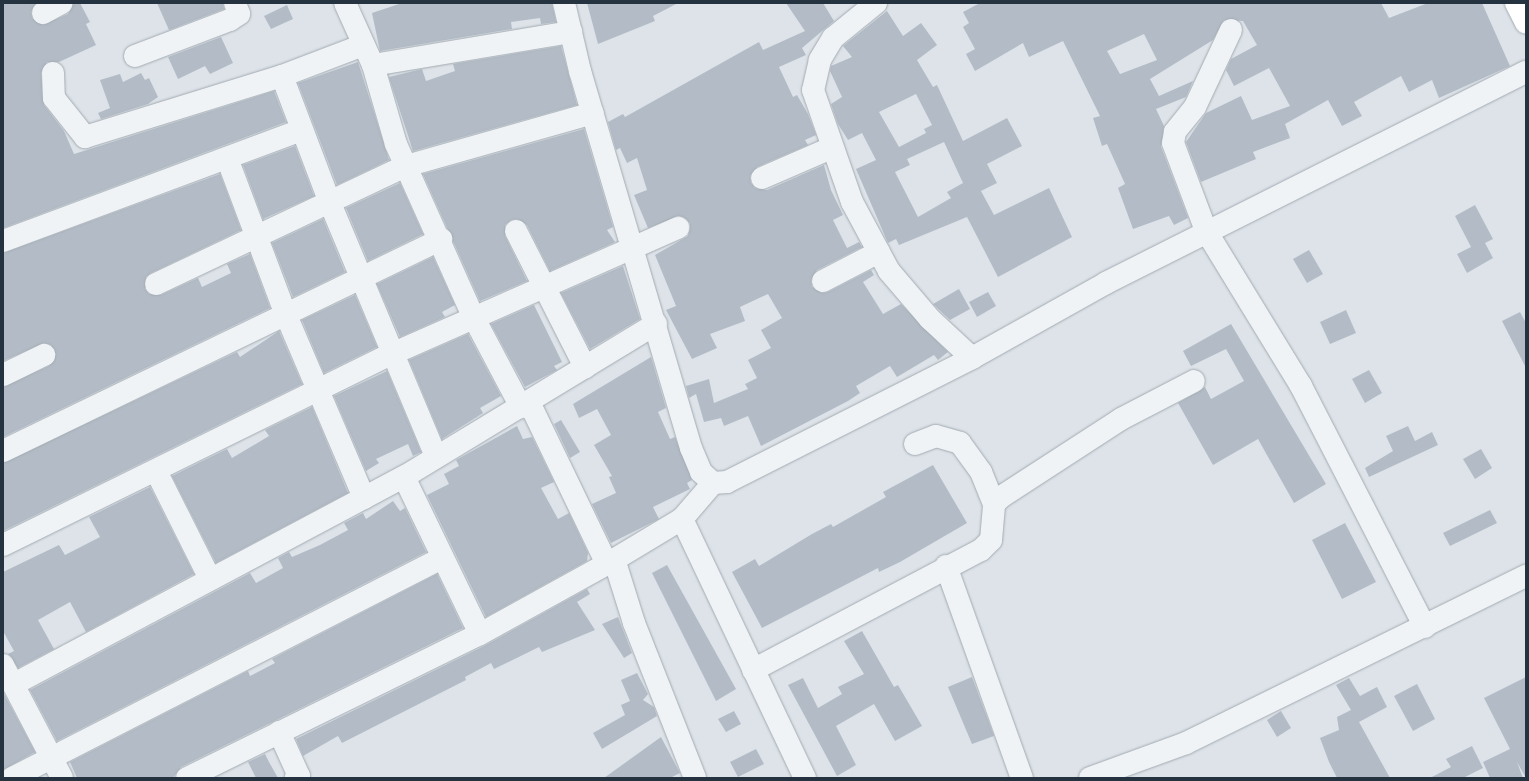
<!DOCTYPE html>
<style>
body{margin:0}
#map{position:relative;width:1529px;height:781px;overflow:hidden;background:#dde3e8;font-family:"DM Sans",sans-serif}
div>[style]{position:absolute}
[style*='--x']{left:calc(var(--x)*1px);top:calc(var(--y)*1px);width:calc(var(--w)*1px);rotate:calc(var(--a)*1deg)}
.building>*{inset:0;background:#b3bcc6}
.roads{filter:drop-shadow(0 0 1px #a2aab2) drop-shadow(0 0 1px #a2aab2)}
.minor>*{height:22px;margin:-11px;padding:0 11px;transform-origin:11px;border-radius:11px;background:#f0f3f6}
.major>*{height:22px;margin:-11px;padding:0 11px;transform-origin:11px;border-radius:11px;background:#fff}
span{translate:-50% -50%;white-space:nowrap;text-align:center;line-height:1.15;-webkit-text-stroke:3.5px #ecf1f6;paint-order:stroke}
.frame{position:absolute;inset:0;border:4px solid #253240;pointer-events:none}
</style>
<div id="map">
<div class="building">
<div style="clip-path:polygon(3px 3px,36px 3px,31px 12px,32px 18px,43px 25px,68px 14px,74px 3px,80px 3px,90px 22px,86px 24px,96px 45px,59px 62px,47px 62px,41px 73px,44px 105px,64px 131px,74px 154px,274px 91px,286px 122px,3px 228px)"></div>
<div style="clip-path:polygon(157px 3px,223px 3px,224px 9px,169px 30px)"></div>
<div style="clip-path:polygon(402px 3px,552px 3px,556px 22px,541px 24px,540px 18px,511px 22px,512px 29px,380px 51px,372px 13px)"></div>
<div style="clip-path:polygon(587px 3px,678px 3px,653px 16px,655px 21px,598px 44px)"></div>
<div style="clip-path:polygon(786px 3px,823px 3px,834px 21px,802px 48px,806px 55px,779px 67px,793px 97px,797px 95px,808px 114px,816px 135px,805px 140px,808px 145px,757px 167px,750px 176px,751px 183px,755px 188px,767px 190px,824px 165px,831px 190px,843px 215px,833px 220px,847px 248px,859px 242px,862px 247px,817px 270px,811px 280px,812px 287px,822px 293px,828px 292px,871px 270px,874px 275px,863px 282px,883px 314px,901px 304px,948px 352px,938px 360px,934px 355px,897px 377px,890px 366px,856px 386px,860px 393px,848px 401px,761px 446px,748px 416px,724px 426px,721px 418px,704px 422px,696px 394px,689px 398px,686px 386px,709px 379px,714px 403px,748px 389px,745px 384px,757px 378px,748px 360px,771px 348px,761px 330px,782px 318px,768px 294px,740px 307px,745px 321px,710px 334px,717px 348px,692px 359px,666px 310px,676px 306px,655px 255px,688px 236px,690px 223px,679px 216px,648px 228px,634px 195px,647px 190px,637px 158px,627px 163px,620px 148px,616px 150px,608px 122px,623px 114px,625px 117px,759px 42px,763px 50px,805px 31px)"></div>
<div style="clip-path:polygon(evenodd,980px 3px,1381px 3px,1389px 18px,1428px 3px,1482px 3px,1510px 66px,1439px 98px,1432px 80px,1409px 92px,1401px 76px,1354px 102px,1362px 116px,1342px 126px,1328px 100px,1285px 124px,1290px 138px,1253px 152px,1256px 159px,1201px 182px,1186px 142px,1206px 113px,1241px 96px,1252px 120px,1290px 106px,1269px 68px,1234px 86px,1226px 70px,1231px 59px,1257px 45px,1243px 21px,1224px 20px,1213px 40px,1150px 79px,1159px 96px,1193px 81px,1186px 97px,1156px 109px,1164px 126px,1161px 147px,1188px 218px,1174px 225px,1169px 216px,1133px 229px,1118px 188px,1125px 184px,1107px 144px,1102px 146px,1093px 118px,1100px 116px,1063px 41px,1029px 57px,1023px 43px,975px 71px,966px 54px,975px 49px,963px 27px,969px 23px,963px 12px,980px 3px,1144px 34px,1157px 60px,1120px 74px,1107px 51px,1144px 34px)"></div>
<div style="clip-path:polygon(287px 5px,293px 19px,271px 29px,264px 16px)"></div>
<div style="clip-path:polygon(evenodd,887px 11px,903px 36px,921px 23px,937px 45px,917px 60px,933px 87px,937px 85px,963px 141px,1007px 118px,1022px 146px,987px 164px,997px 183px,981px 191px,994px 215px,1049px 188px,1072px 237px,998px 277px,967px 217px,899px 245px,896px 239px,888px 243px,856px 169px,876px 160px,862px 133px,848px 140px,838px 124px,831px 104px,842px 97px,830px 71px,831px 66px,852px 57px,843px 46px,887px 11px,916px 94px,932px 125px,924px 129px,926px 133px,899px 147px,879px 112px,916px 94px,887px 11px,944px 142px,963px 183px,947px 192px,951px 198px,918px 217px,895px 172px,910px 165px,907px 159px,944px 142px)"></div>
<div style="clip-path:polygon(221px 37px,233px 63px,210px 74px,205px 66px,178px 79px,168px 57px)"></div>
<div style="clip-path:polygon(561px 46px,577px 105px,413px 151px,389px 77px,422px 69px,426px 81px,455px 71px,453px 64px)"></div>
<div style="clip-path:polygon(358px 62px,389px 160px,337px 185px,298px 83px)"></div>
<div style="clip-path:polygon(141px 73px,145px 80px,149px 78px,158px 97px,148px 104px,101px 119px,98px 113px,110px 108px,100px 80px,120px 74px,123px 82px)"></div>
<div style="clip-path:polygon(584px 129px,613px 227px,607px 230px,615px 242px,550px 271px,527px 225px,517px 219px,511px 220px,505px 225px,505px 236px,527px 281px,480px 301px,423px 174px)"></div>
<div style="clip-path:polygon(295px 146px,314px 196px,263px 219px,243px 165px)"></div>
<div style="clip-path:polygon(220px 174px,241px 230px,151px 273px,146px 277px,145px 289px,149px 294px,161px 295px,198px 278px,202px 287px,231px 273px,227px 264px,250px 254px,270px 308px,3px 437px,3px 387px,49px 366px,56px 355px,51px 345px,44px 343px,3px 361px,3px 253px)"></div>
<div style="clip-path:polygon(400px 183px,423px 234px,368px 261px,346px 208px)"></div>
<div style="clip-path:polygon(1475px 205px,1493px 239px,1485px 243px,1493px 258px,1467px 273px,1457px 254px,1471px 247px,1455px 216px)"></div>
<div style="clip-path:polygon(323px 219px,345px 272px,293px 297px,272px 243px)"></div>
<div style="clip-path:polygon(1309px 250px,1323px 274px,1307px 283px,1293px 259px)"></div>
<div style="clip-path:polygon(433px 257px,455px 305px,442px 312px,445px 317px,400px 337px,377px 284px)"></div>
<div style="clip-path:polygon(623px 266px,640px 319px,590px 349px,561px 293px)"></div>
<div style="clip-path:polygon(959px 289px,970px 309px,950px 320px,933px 304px)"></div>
<div style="clip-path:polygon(988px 292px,996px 306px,977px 317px,969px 302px)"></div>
<div style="clip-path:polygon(355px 295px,377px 347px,324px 373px,302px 320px)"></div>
<div style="clip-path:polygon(534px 305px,562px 362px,554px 366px,557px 370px,525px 387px,491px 324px)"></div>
<div style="clip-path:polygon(1346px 310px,1356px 333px,1330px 344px,1320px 322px)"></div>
<div style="clip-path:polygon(1520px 312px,1526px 323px,1526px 368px,1502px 321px)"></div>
<div style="clip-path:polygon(1231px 324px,1326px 484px,1294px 503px,1258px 439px,1213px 465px,1178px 403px,1205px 387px,1211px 399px,1244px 381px,1226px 349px,1191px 366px,1183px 351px)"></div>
<div style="clip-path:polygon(279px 331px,302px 384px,3px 531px,3px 463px,237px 352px,240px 357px)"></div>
<div style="clip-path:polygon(468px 334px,501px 396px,480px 408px,483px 413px,442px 439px,409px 360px)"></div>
<div style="clip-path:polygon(651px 357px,666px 408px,658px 412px,670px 439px,675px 437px,692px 480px,687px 483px,690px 489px,653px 507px,659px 519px,611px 543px,592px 504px,616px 493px,609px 477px,612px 476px,594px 445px,611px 435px,597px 409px,579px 418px,573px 404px)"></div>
<div style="clip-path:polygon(1369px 370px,1382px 393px,1365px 403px,1352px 379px)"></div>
<div style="clip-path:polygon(387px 371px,421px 452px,413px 456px,408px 444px,376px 459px,379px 463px,366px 471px,334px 396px)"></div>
<div style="clip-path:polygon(312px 407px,348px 493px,216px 563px,172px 476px,227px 449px,232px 458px,269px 436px,265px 430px)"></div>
<div style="clip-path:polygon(561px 420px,580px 452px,570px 458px,554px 424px)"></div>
<div style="clip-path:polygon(517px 426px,523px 439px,532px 437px,554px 482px,541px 488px,558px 519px,569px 513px,588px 553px,587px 561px,486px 617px,427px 495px,449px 484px,444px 474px,459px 466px,456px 460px)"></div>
<div style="clip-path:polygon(1408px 426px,1415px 441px,1432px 432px,1438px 445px,1369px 477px,1365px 468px,1393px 451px,1386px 436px)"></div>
<div style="clip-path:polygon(1481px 449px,1492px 468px,1475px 479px,1463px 459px)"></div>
<div style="clip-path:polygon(933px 465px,967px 523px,900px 562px,879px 572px,878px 568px,762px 628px,732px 572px,755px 559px,759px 566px,812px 534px,831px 524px,833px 527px,886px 497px,883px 492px)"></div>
<div style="clip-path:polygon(150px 487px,194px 574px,86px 632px,70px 602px,38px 620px,54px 649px,18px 668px,8px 654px,14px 651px,3px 631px,3px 572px,59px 545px,65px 555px,100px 537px,89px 517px)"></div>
<div style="clip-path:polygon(393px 501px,400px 511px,405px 508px,426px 552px,57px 741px,30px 690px,250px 573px,256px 583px,283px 568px,278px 558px,289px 552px,292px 557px,320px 545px,348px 530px,344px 523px,363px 513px,366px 519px)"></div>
<div style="clip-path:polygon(1490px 510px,1497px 523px,1450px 546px,1443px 533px)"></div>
<div style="clip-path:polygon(1345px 523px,1376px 582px,1342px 599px,1312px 540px)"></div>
<div style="clip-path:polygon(667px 565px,736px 689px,716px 701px,652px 573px)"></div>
<div style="clip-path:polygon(437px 574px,463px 628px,181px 767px,173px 778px,77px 778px,70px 762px,248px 671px,250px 676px,275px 663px,272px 659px)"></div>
<div style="clip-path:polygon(587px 589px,590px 594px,577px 602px,595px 630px,542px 652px,539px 647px,494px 669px,491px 663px,465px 677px,466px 680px,342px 743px,338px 736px,303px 756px,296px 739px,486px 645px)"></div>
<div style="clip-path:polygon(618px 617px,632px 653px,624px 658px,602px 624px)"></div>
<div style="clip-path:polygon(862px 631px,894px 687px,898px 685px,922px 726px,895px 741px,874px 704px,836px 726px,856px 765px,837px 776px,788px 685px,803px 678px,818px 708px,842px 694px,838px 687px,864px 674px,844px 641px)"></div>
<div style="clip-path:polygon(637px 673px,648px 694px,643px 700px,654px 707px,657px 716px,602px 749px,593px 733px,625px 715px,621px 705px,630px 701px,621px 680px)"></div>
<div style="clip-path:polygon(972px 677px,994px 736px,972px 744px,948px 687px)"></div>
<div style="clip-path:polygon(1526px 677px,1526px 778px,1517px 762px,1523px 778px,1490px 778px,1483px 762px,1510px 749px,1484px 698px)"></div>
<div style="clip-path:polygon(1349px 678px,1360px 696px,1377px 687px,1387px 707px,1359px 722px,1390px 778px,1337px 778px,1329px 762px,1320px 738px,1339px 730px,1337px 717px,1351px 710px,1336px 685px)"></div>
<div style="clip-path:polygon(1417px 684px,1435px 719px,1413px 731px,1394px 696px)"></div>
<div style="clip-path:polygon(3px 692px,35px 752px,3px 770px)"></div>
<div style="clip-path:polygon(734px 711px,741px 724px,726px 732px,718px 719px)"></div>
<div style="clip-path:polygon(1281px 711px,1291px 728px,1277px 737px,1267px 720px)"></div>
<div style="clip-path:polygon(661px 737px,680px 773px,670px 778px,604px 778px)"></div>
<div style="clip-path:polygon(1472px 746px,1483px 768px,1463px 778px,1430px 778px,1451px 767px,1446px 759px)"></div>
<div style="clip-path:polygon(756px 749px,764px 764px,738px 777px,730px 762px)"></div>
<div style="clip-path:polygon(265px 754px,269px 762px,278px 778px,256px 778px,248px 762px)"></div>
</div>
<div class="roads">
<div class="minor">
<div style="--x:345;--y:3;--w:68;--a:65.7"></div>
<div style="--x:373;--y:65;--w:82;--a:73.8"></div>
<div style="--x:396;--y:144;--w:191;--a:65.9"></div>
<div style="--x:474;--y:318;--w:101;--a:62.2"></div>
<div style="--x:564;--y:3;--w:70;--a:76.8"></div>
<div style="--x:580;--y:71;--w:393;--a:73.6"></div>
<div style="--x:691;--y:448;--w:26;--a:67"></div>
<div style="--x:701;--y:472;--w:16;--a:43"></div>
<div style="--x:713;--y:483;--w:14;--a:-4"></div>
<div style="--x:727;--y:482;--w:275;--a:-26.8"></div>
<div style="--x:972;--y:358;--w:154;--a:-29.2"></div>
<div style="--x:1106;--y:283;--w:470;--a:-26.7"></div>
<div style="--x:876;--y:3;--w:55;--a:140.9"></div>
<div style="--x:833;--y:38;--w:26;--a:121"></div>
<div style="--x:820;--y:60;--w:31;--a:103"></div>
<div style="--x:813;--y:90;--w:119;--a:70.8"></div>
<div style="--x:852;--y:202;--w:78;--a:61.8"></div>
<div style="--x:889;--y:271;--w:63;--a:49.5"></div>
<div style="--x:930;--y:319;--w:57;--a:42.9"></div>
<div style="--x:43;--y:13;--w:21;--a:-28"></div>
<div style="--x:1231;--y:30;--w:85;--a:115.1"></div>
<div style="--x:1195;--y:107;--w:32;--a:129"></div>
<div style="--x:1175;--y:132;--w:11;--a:100"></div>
<div style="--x:1173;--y:143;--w:94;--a:69.4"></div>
<div style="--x:1206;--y:231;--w:182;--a:58.5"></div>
<div style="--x:1301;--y:386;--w:271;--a:62.8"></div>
<div style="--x:135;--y:56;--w:102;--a:-20.8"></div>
<div style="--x:230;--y:20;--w:11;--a:-34"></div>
<div style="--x:239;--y:14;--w:12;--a:-110"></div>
<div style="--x:373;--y:65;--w:201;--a:-9.5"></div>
<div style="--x:53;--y:73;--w:25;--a:88"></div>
<div style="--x:54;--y:98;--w:50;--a:51.5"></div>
<div style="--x:85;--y:137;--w:206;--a:-17.2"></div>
<div style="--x:282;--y:76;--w:87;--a:-20.9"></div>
<div style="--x:282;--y:76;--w:136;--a:69.3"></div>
<div style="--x:330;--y:203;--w:274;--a:67.3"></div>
<div style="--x:227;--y:158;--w:168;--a:69.4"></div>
<div style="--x:286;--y:315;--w:199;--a:66.9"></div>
<div style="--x:762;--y:178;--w:75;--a:-23.5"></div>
<div style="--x:516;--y:231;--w:153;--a:63.1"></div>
<div style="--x:3;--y:241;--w:318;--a:-20.4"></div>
<div style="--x:823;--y:281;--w:63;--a:-27.4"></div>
<div style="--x:156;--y:284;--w:276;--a:-25.3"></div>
<div style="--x:406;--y:166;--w:194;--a:-15.8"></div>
<div style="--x:3;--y:375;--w:46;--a:-26"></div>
<div style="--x:529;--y:402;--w:180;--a:64.3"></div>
<div style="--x:915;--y:444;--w:22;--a:-21"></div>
<div style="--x:936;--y:436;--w:25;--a:16"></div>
<div style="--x:960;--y:443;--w:36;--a:54"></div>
<div style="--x:981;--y:472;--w:35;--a:68"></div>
<div style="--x:3;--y:451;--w:487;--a:-25.8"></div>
<div style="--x:156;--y:471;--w:121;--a:63.4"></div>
<div style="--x:404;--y:477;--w:174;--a:64.2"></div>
<div style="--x:682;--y:519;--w:287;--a:64.6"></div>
<div style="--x:3;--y:545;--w:433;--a:-26.2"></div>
<div style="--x:392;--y:354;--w:313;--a:-23.8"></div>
<div style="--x:614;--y:559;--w:67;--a:72.6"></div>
<div style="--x:634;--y:623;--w:167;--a:68.5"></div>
<div style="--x:946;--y:566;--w:225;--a:70.3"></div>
<div style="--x:3;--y:665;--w:127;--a:62.4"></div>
<div style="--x:753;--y:670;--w:258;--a:-27.8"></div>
<div style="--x:981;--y:550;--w:14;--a:-45"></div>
<div style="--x:991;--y:540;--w:36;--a:-85"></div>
<div style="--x:994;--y:504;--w:10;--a:-45"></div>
<div style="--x:1001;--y:497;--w:143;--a:-33"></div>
<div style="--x:1121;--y:419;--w:82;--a:-27.5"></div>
<div style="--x:14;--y:684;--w:442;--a:-28"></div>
<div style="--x:404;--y:477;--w:295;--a:-31.3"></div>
<div style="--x:279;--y:732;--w:48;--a:65.6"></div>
<div style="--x:299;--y:776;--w:4;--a:146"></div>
<div style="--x:12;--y:778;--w:483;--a:-27.1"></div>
<div style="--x:187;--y:778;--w:326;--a:-26.2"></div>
<div style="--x:480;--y:634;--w:145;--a:-28.9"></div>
<div style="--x:607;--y:564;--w:87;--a:-31"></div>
<div style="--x:682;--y:519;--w:48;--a:-49.3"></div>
<div style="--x:1090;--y:778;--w:102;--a:-20"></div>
<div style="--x:1186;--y:743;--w:379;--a:-26.2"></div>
</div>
<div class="major">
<div style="--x:1516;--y:3;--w:22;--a:63"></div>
</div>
</div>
<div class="frame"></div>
</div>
